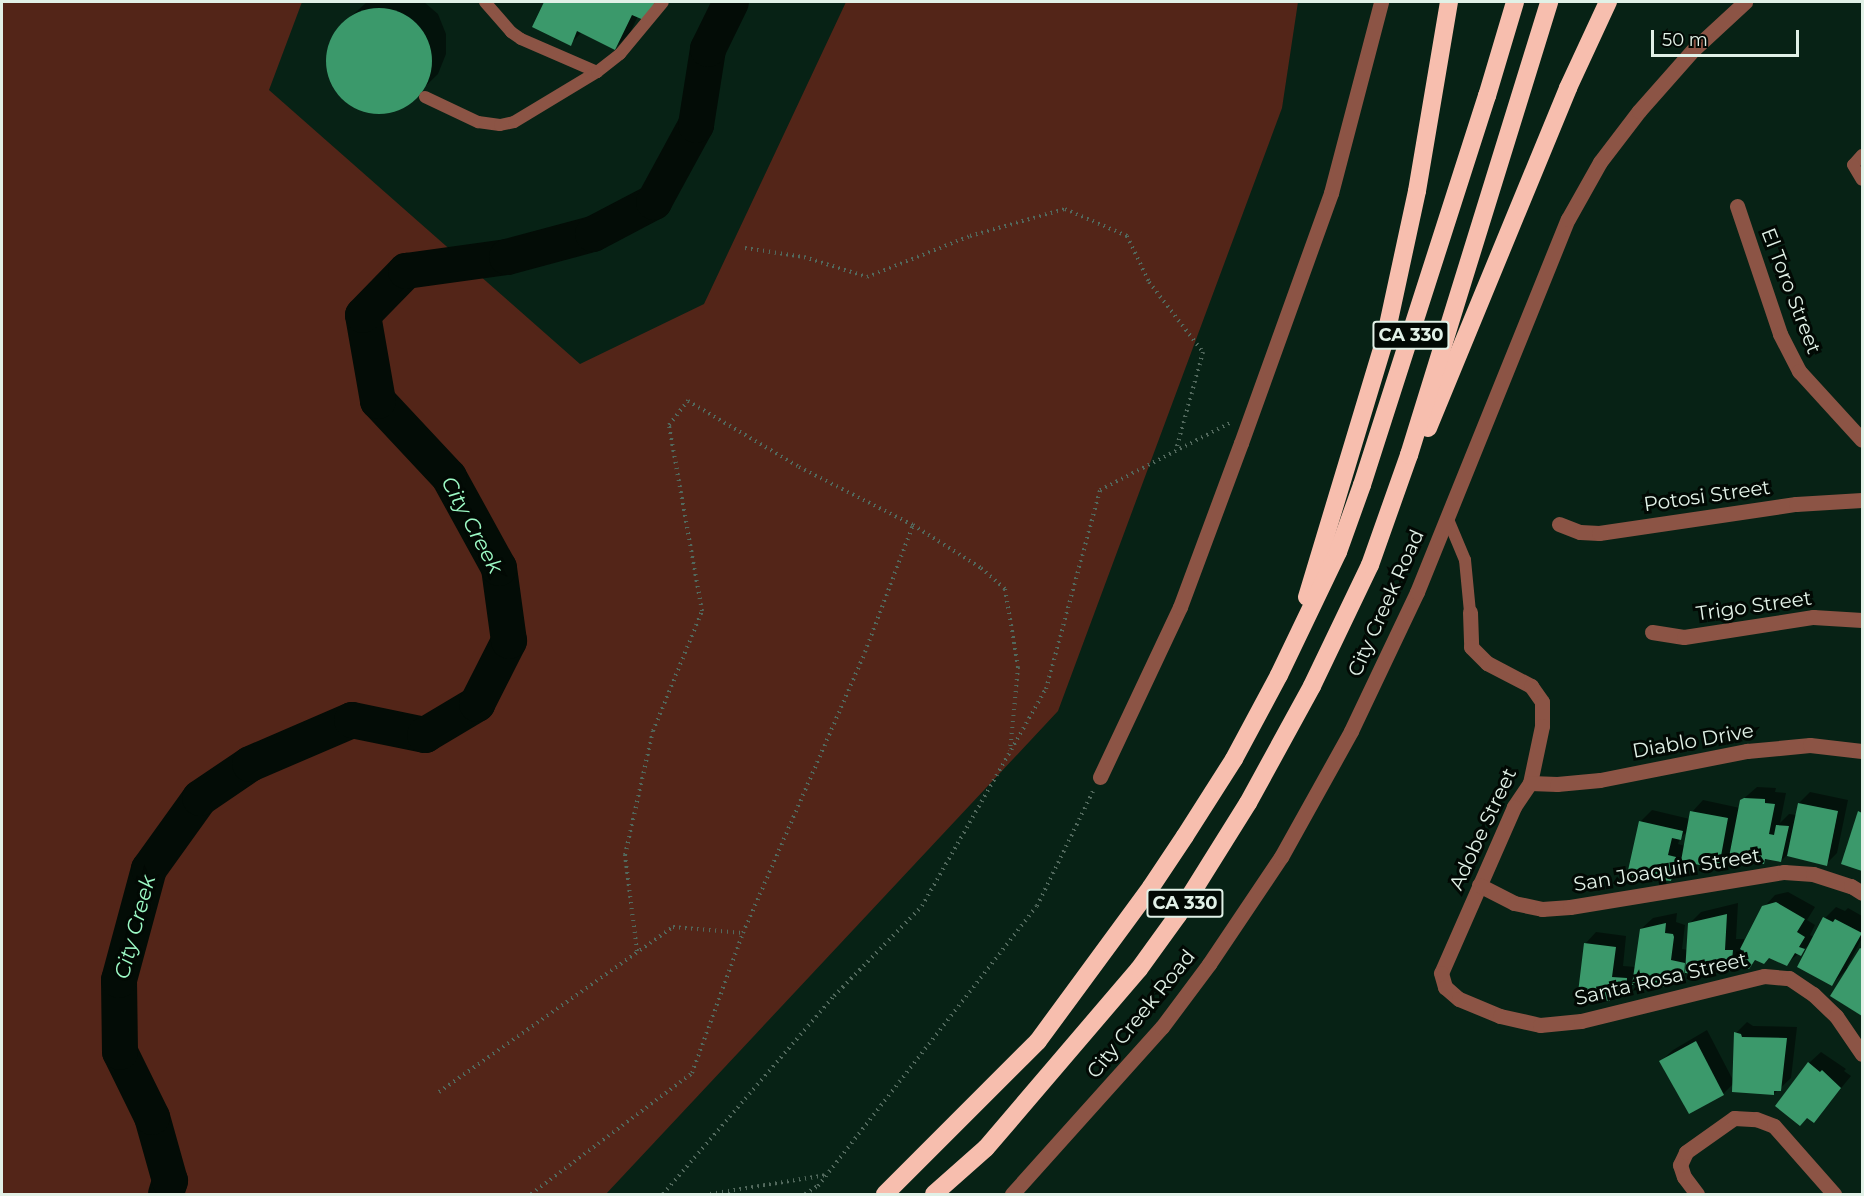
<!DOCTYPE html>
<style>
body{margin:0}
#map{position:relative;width:1864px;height:1196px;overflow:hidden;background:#072215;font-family:Montserrat,sans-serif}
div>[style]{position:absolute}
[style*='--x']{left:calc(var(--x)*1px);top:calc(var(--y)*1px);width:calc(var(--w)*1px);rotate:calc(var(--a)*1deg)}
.green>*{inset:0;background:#532518}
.shadow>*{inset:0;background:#0007}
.river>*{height:36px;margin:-18px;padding:0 18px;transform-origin:18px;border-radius:18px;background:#030c06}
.building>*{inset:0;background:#3b996b}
.round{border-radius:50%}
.path>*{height:4px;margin-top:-2px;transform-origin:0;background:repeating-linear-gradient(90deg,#52695d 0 1.5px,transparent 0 6px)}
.lane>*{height:12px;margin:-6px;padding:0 6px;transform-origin:6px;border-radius:6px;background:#8c5445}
.street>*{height:15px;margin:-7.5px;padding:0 7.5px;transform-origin:7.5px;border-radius:7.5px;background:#8c5445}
.highway>*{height:18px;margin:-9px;padding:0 9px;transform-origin:9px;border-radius:9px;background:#f7beae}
span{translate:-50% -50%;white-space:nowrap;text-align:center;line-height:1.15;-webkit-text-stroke:6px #020904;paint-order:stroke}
.shield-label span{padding:2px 4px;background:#020904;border:2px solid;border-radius:4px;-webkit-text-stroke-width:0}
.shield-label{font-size:18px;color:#e1f1e7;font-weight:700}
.street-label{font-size:20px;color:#e1f1e7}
.water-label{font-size:21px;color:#9dfbc6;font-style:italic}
.frame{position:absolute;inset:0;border:3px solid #e1f1e7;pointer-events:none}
.scale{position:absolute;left:1651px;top:30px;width:148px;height:27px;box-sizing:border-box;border:3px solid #e1f1e7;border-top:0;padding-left:8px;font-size:18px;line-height:21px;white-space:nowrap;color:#e1f1e7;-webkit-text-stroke:4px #020904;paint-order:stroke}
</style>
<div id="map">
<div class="green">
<div style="clip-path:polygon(2px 2px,302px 2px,269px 90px,580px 364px,704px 304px,846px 2px,1298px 2px,1282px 108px,1058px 711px,606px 1194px,2px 1194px)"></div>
</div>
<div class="shadow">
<div style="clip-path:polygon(367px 2px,424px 2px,438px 14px,446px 34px,446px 54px,438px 74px,407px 104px,387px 112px,366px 111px,347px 102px,334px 86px,327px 66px,329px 45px,339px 27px)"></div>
<div style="clip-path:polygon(546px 2px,662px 2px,638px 16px,630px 33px,615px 48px,582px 32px,570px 44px,534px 27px)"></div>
<div style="clip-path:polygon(evenodd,1757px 787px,1776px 788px,1775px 792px,1786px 793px,1780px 823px,1789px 814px,1797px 815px,1799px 803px,1810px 792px,1848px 800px,1837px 853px,1826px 864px,1787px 855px,1781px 861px,1768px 858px,1764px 862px,1735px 857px,1723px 869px,1683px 860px,1681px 868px,1670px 879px,1641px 821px,1652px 810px,1690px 819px,1692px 812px,1703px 800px,1740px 808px,1741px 801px,1757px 787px,1688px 831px,1685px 846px,1678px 844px,1680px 838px,1688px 831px)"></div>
<div style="clip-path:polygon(1862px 809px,1862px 869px,1843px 863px)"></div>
<div style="clip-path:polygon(1788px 892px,1815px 907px,1807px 920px,1815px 925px,1810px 935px,1814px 937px,1825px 918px,1836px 907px,1845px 911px,1848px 908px,1862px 916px,1862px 938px,1847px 967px,1849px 968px,1862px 948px,1862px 1014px,1832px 995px,1846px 970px,1832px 984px,1809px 945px,1786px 964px,1770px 956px,1757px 959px,1749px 967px,1739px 961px,1731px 970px,1714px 969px,1709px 973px,1688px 972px,1683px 977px,1675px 975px,1665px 985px,1635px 984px,1625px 993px,1617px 991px,1609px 999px,1585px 944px,1596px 932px,1626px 936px,1623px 966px,1636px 967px,1641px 929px,1653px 918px,1677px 913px,1676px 922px,1685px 925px,1682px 949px,1688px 950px,1690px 923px,1701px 912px,1738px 903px,1736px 939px,1744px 939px,1744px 946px,1764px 907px,1775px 895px)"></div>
<div style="clip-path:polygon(1747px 1022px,1753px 1026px,1797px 1027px,1791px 1078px,1774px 1094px,1734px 1083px,1723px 1094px,1661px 1061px,1673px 1050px,1707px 1030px,1734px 1082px,1736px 1033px)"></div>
<div style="clip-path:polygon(1821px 1052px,1846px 1069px,1844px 1071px,1851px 1076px,1814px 1121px,1809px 1063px)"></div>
</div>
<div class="river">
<div style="--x:166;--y:1194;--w:14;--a:-73"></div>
<div style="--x:170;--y:1181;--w:66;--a:-105.7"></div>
<div style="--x:152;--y:1117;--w:72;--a:-116.2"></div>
<div style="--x:120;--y:1052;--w:72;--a:-90.8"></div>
<div style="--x:119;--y:980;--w:115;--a:-74.9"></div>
<div style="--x:149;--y:869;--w:87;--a:-54.3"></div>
<div style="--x:200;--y:798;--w:60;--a:-34.2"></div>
<div style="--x:250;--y:764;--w:111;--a:-23.3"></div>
<div style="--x:352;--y:720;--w:75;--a:11.6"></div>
<div style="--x:425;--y:735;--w:61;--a:-30.8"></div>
<div style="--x:477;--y:704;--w:71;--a:-63.1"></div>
<div style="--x:509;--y:641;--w:74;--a:-97.8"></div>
<div style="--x:499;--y:568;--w:104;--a:-118.8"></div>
<div style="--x:449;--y:477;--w:104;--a:-133.1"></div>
<div style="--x:378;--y:401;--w:87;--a:-99.9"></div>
<div style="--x:363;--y:315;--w:62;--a:-45.7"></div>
<div style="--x:406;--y:271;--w:102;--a:-7.9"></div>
<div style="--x:507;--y:257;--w:89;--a:-15"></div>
<div style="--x:593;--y:234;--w:69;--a:-27.7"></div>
<div style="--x:654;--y:202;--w:88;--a:-61.4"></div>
<div style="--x:696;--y:125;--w:77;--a:-81"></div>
<div style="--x:708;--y:49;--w:52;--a:-63.9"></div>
</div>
<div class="building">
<div style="clip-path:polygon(544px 2px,655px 2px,646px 21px,632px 15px,615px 50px,577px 31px,571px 46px,532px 27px)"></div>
<div class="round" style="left:326px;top:8px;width:106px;height:106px"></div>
<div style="clip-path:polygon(1744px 798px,1765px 799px,1765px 803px,1775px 804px,1769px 834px,1774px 835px,1776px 825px,1789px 826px,1781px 862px,1765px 859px,1764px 864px,1729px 857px,1740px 800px)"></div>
<div style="clip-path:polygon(1798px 803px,1838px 811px,1827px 866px,1787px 856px)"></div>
<div style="clip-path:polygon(1690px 811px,1728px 818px,1721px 856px,1726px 857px,1723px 870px,1681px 861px)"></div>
<div style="clip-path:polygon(1858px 811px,1862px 813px,1862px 871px,1841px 864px)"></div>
<div style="clip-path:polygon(1639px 821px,1683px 831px,1681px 840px,1672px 838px,1668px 855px,1676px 857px,1671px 881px,1651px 879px,1650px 881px,1627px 875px)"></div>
<div style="clip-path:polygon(1776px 902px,1805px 919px,1797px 932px,1805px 937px,1799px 947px,1805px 949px,1801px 956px,1795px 953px,1787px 966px,1769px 958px,1764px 964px,1755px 960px,1749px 969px,1739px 963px,1744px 952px,1740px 949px,1762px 906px)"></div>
<div style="clip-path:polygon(1727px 914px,1725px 950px,1733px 950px,1731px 971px,1710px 970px,1709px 975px,1685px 973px,1688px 923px)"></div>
<div style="clip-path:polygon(1823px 917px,1833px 922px,1835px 919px,1862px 933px,1832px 986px,1797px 967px)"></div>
<div style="clip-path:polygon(1666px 923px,1665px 933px,1673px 934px,1674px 937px,1671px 960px,1685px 963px,1684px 978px,1668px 976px,1666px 987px,1632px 985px,1640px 929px)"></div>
<div style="clip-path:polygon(1584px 943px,1616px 947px,1612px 977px,1627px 978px,1626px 995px,1611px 991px,1610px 1001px,1577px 1001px)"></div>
<div style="clip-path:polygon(1860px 948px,1862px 949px,1862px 1016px,1830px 996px)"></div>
<div style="clip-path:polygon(1734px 1032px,1741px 1034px,1742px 1037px,1787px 1038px,1781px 1091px,1774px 1091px,1774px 1095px,1732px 1092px)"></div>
<div style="clip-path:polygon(1696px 1041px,1724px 1095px,1689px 1114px,1659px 1061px)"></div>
<div style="clip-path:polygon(1808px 1062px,1820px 1072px,1822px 1070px,1841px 1088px,1814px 1123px,1807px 1118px,1800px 1126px,1775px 1106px)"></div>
</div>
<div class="path">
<div style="--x:745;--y:248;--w:60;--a:8.7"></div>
<div style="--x:804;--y:257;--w:66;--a:17.6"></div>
<div style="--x:867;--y:277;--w:111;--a:-21.7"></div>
<div style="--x:970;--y:236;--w:99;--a:-15.9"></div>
<div style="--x:1065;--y:209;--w:68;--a:23.5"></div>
<div style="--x:1127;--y:236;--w:51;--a:64.4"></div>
<div style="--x:1149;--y:282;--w:88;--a:52.4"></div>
<div style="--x:1203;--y:352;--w:102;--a:105.4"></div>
<div style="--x:637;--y:951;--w:97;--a:-97.1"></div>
<div style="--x:625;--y:855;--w:127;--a:-77.3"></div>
<div style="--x:653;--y:731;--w:130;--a:-67.8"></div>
<div style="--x:702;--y:611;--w:189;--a:-100.1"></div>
<div style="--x:669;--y:425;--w:31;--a:-52"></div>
<div style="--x:688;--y:401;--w:129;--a:30.7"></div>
<div style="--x:799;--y:467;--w:128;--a:27"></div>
<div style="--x:913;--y:525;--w:80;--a:32.3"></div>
<div style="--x:981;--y:568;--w:32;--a:41"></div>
<div style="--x:1005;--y:589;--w:79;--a:80.5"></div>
<div style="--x:1018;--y:667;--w:84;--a:95.4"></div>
<div style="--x:439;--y:1092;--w:286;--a:-35.2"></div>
<div style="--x:673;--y:927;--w:70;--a:4.9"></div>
<div style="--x:531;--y:1194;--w:201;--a:-36.9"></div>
<div style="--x:692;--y:1073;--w:149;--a:-70"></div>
<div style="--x:743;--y:933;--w:306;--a:-66.5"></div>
<div style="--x:865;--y:652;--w:136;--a:-69.3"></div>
<div style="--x:663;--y:1194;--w:262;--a:-49.2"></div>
<div style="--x:834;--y:996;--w:126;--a:-45.6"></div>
<div style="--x:922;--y:906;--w:250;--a:-60.3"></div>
<div style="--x:1046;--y:689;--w:206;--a:-74.8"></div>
<div style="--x:1100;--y:490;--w:146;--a:-27.3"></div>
<div style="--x:710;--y:1194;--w:118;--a:-9.3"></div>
<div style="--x:805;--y:1194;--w:15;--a:-32"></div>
<div style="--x:818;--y:1186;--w:355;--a:-52"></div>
<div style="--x:1037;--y:906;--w:130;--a:-64"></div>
</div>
<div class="lane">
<div style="--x:485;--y:2;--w:40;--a:49"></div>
<div style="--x:511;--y:32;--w:12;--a:35"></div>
<div style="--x:521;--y:39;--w:83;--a:23.5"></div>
<div style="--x:425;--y:97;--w:59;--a:25.3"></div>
<div style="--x:478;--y:122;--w:22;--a:8"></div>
<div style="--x:500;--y:125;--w:14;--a:-12"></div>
<div style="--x:514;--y:122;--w:97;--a:-31.1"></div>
<div style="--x:597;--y:72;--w:29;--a:-38"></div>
<div style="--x:620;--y:54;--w:67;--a:-50.4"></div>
<div style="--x:1862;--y:155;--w:13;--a:132"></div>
<div style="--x:1853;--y:165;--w:17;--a:59"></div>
<div style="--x:1447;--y:517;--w:47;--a:67.3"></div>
<div style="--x:1465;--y:560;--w:52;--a:84.5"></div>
</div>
<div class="street">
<div style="--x:1737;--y:206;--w:135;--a:71.4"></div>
<div style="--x:1780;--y:334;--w:42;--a:62.8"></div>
<div style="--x:1799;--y:371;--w:93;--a:47.6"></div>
<div style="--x:1559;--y:524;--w:22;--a:21"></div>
<div style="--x:1580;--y:532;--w:19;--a:3"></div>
<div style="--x:1599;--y:533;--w:199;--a:-8.4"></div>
<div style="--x:1796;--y:504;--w:66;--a:-3.5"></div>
<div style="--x:1470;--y:612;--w:35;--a:88"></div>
<div style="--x:1471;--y:647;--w:23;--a:45"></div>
<div style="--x:1487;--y:663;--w:50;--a:27.6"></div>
<div style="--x:1531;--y:686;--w:19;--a:55"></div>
<div style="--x:1542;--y:702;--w:24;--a:90"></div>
<div style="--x:1542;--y:726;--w:58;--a:101.9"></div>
<div style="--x:1530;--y:783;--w:29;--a:124"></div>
<div style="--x:1514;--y:807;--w:181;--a:113.7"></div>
<div style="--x:1441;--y:973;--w:15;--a:74"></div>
<div style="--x:1445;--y:987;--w:18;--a:41"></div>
<div style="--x:1459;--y:999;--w:44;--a:22.5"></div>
<div style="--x:1500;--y:1016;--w:41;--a:12.7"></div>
<div style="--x:1540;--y:1025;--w:41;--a:-5.6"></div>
<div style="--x:1581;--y:1021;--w:188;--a:-13.8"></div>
<div style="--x:1764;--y:976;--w:25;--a:5"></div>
<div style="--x:1789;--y:978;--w:29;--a:34"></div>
<div style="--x:1813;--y:994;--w:32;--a:44"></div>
<div style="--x:1836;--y:1016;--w:46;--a:55.6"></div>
<div style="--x:1652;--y:632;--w:32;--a:9"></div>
<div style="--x:1684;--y:637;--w:131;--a:-8.8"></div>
<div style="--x:1813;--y:617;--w:49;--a:3.5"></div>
<div style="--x:1100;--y:777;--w:188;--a:-64.8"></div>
<div style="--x:1180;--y:607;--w:175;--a:-69.6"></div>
<div style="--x:1241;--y:443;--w:266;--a:-70.2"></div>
<div style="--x:1331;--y:193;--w:197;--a:-75.3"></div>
<div style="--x:1530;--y:783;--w:27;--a:2"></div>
<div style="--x:1557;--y:784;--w:43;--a:-5.3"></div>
<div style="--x:1600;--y:780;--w:150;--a:-11.2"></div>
<div style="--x:1747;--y:751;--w:63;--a:-5.4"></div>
<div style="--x:1810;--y:745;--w:52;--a:6.6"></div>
<div style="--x:1479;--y:885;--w:39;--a:27"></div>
<div style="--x:1514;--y:903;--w:29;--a:12"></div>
<div style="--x:1542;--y:909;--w:28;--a:-4"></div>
<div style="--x:1570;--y:907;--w:217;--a:-9.3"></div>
<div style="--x:1784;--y:872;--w:29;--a:4"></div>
<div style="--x:1813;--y:874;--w:40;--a:18"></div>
<div style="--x:1851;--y:886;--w:13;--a:32"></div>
<div style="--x:1012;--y:1194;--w:224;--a:-48.1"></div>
<div style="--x:1162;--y:1027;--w:79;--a:-53.3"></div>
<div style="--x:1209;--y:964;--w:129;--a:-56.1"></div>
<div style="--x:1281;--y:857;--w:144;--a:-60.9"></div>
<div style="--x:1351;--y:731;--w:154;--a:-64.6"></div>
<div style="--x:1417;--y:592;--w:402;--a:-68"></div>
<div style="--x:1568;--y:219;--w:65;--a:-60.7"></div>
<div style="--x:1600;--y:162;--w:64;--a:-52.6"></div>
<div style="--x:1639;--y:111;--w:81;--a:-48.5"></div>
<div style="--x:1693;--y:50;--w:71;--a:-42.7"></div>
<div style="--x:1697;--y:1194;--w:21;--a:-127"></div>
<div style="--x:1684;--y:1177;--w:13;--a:-108"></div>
<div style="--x:1680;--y:1165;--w:14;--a:-65"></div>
<div style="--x:1686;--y:1152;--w:59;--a:-35.3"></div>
<div style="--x:1734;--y:1118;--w:22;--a:3"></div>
<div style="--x:1756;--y:1119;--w:19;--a:21"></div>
<div style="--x:1774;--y:1126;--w:91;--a:48.6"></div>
</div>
<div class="highway">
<div style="--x:1428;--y:428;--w:368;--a:-67.6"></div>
<div style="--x:1568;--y:88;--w:95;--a:-65.1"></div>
<div style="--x:1307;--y:597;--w:270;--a:-73.2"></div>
<div style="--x:1385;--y:339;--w:151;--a:-77.8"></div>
<div style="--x:1417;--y:191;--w:192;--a:-80.4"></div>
<div style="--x:885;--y:1194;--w:216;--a:-45"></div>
<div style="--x:1038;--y:1041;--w:191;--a:-53.7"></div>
<div style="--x:1151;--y:887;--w:61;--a:-56.3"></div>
<div style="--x:1185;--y:836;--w:91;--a:-57.5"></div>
<div style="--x:1234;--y:759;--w:95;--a:-61.8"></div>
<div style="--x:1279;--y:675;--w:136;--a:-64.4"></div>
<div style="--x:1338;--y:552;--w:71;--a:-70.3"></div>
<div style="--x:1362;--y:485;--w:409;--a:-72.2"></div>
<div style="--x:1487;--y:96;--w:98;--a:-73.4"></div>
<div style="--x:934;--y:1194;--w:69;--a:-41.5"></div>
<div style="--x:986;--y:1148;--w:235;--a:-49.5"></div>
<div style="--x:1139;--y:969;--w:67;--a:-54.2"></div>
<div style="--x:1178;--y:915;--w:132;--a:-58"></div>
<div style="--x:1248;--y:803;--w:133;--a:-61.3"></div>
<div style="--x:1312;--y:686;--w:134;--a:-64.4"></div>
<div style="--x:1370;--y:565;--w:117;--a:-70.5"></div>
<div style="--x:1409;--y:455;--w:474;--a:-72.8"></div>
</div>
<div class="shield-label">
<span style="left:1411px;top:335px">CA 330</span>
<span style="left:1185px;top:903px">CA 330</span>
</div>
<div class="street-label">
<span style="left:1791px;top:291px;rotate:69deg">El Toro Street</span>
<span style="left:1707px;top:496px;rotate:-8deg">Potosi Street</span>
<span style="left:1386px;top:603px;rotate:-66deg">City Creek Road</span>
<span style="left:1754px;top:606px;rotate:-8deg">Trigo Street</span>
<span style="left:1693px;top:741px;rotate:-10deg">Diablo Drive</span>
<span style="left:1483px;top:829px;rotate:-65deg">Adobe Street</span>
<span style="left:1667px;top:870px;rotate:-9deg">San Joaquin Street</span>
<span style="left:1661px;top:979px;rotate:-13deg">Santa Rosa Street</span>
<span style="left:1141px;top:1014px;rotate:-51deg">City Creek Road</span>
</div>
<div class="water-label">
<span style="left:472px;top:525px;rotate:62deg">City Creek</span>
<span style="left:135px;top:927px;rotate:-75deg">City Creek</span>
</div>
<div class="frame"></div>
<div class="scale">50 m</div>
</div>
